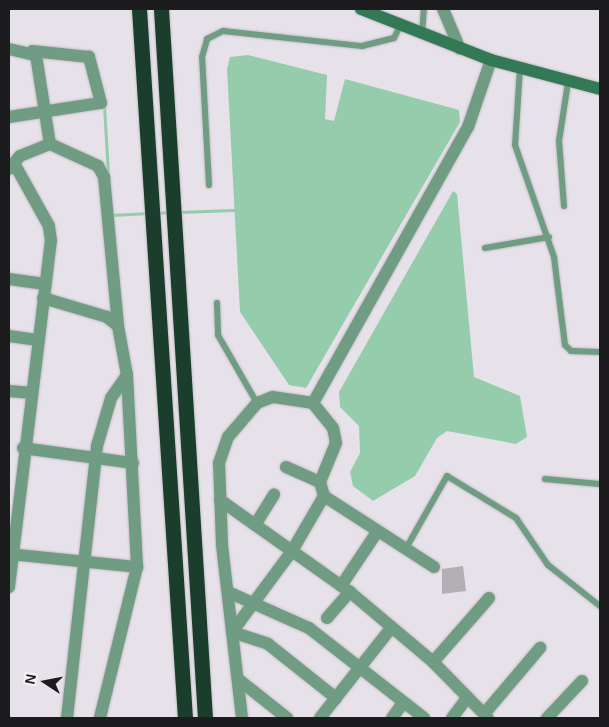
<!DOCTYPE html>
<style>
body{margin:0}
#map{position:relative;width:609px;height:727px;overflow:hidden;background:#e7e2e9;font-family:Arial,sans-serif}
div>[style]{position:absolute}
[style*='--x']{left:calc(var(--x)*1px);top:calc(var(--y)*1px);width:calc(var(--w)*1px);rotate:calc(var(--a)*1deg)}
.water>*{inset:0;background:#95ccac}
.stream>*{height:3px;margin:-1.5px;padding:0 1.5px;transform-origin:1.5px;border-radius:1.5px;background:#95ccac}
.building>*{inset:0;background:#b2aeb4}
.roads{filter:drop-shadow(0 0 1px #c2bec4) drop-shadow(0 0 1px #c2bec4)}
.lane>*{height:6px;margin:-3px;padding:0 3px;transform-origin:3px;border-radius:3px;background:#719c84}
.street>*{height:12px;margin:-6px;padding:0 6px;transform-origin:6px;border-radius:6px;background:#719c84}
.secondary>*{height:12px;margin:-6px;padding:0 6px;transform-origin:6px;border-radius:6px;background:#337956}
.highway>*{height:15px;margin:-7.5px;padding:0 7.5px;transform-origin:7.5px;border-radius:7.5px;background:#1b3e2c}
span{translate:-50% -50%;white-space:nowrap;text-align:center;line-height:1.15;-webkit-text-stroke:4px #f4f0f6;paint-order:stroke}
.frame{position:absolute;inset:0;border:10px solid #1c1b1d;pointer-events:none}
.north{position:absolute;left:20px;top:657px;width:50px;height:50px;-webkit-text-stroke:4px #f4f0f6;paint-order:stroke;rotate:281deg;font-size:14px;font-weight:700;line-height:20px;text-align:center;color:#1c1b1d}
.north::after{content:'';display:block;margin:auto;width:18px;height:22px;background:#1c1b1d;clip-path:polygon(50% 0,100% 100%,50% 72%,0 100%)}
</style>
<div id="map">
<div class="water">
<div style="clip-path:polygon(248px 55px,327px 75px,325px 119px,334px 121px,345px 79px,459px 110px,460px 122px,306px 388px,289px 385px,240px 312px,227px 69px,230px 57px)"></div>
<div style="clip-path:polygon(453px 191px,457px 194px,474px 377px,520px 396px,527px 437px,516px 444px,447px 431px,437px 438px,415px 476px,373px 501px,353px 486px,350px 472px,360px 453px,359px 426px,340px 407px,339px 392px)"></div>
</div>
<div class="stream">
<div style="--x:104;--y:106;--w:68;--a:86.6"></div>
<div style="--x:179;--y:212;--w:55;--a:-2.1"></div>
<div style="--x:157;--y:213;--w:13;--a:-4"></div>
<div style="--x:112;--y:215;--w:36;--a:-3"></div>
</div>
<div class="building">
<div style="clip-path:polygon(463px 566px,466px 591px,442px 594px,442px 569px)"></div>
</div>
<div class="roads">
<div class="lane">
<div style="--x:422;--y:35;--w:26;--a:-86"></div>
<div style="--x:520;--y:68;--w:77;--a:93.7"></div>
<div style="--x:515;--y:145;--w:119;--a:70.8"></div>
<div style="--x:554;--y:257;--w:89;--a:82.9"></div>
<div style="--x:565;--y:345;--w:8;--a:45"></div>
<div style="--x:571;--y:351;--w:29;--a:2"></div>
<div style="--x:209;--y:185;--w:128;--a:-93.1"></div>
<div style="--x:202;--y:57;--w:19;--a:-74"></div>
<div style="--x:207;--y:39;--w:18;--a:-27"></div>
<div style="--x:223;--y:31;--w:140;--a:6.2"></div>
<div style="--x:362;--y:46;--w:33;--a:-14"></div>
<div style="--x:394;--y:38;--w:13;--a:-63"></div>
<div style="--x:564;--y:206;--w:65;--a:-94.4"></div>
<div style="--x:559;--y:141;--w:60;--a:-81.3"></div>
<div style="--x:485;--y:248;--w:65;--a:-9.8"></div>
<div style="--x:217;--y:303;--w:32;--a:88"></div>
<div style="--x:218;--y:335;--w:78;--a:60.2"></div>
<div style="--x:545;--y:479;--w:55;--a:5.2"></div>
<div style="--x:405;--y:550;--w:85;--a:-60.4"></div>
<div style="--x:447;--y:476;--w:81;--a:31.3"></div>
<div style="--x:516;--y:518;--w:57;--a:55.8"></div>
<div style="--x:548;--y:565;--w:66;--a:38.3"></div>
</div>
<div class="street">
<div style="--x:443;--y:9;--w:43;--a:67"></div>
<div style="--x:9;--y:49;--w:28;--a:13"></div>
<div style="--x:36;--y:55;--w:90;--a:81.1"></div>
<div style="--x:50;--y:144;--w:53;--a:24.6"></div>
<div style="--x:98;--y:166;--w:13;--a:61"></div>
<div style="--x:104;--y:177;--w:150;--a:84.6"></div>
<div style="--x:9;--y:117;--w:93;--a:-8.7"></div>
<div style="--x:101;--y:103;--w:48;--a:-104.6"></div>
<div style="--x:89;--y:57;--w:57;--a:-174"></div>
<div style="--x:9;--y:169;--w:17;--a:-50"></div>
<div style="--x:20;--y:156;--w:32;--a:-22"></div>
<div style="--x:9;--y:279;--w:36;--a:8"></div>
<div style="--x:43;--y:298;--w:67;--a:16.5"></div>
<div style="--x:107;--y:317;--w:14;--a:39"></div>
<div style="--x:118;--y:326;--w:50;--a:79.6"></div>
<div style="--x:127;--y:375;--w:192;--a:87"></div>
<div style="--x:137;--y:567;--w:155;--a:103.8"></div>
<div style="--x:9;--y:336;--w:28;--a:8"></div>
<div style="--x:9;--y:391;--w:21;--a:5"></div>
<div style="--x:23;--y:448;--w:111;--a:7.8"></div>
<div style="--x:286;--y:467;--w:37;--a:24"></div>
<div style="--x:324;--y:496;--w:64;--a:120.2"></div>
<div style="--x:292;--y:551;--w:101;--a:126.5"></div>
<div style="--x:232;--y:632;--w:38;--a:18"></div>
<div style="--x:268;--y:644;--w:87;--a:38.5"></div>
<div style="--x:220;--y:500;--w:159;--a:35.3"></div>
<div style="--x:350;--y:592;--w:109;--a:40.1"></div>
<div style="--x:433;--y:662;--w:78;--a:45.5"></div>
<div style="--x:255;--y:525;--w:36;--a:-58"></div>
<div style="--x:9;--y:554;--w:129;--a:5.8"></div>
<div style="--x:434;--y:567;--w:131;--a:-147.2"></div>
<div style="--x:324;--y:496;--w:15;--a:-106"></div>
<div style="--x:320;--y:482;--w:42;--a:-67.7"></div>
<div style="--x:336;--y:443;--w:15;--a:-101"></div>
<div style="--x:333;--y:428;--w:32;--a:-129"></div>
<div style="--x:313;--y:403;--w:317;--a:-60.7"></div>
<div style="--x:468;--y:127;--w:71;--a:-71.1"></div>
<div style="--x:341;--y:586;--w:65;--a:-56.3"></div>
<div style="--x:9;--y:587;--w:349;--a:-83.1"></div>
<div style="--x:51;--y:241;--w:15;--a:-98"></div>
<div style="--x:49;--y:226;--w:70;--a:-119.1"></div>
<div style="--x:228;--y:592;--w:89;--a:24"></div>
<div style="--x:309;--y:628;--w:146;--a:38"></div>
<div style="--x:327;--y:618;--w:35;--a:-49"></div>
<div style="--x:433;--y:662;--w:85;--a:-48.8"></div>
<div style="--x:238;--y:679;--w:63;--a:38.5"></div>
<div style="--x:484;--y:714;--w:87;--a:-49.7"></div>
<div style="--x:67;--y:718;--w:274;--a:-83.7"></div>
<div style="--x:97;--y:446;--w:50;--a:-73.7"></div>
<div style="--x:111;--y:398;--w:28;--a:-55"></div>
<div style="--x:242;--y:718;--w:175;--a:-96.6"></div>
<div style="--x:222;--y:544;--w:81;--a:-92.1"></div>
<div style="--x:219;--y:463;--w:28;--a:-71"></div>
<div style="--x:228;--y:437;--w:45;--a:-49.5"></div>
<div style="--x:257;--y:403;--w:17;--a:-21"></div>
<div style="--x:273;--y:397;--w:40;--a:8.5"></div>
<div style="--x:320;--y:718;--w:115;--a:-51.7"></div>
<div style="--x:392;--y:718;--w:19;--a:-54"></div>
<div style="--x:452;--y:718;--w:26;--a:-53"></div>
<div style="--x:547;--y:718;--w:51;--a:-46.6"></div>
</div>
<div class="secondary">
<div style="--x:361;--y:9;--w:140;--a:21.4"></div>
<div style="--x:491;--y:60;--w:113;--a:14.9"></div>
</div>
<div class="highway">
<div style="--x:139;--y:9;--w:710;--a:86.29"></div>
<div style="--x:161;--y:9;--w:710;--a:86.45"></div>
</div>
</div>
<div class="frame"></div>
<div class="north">N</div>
</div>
